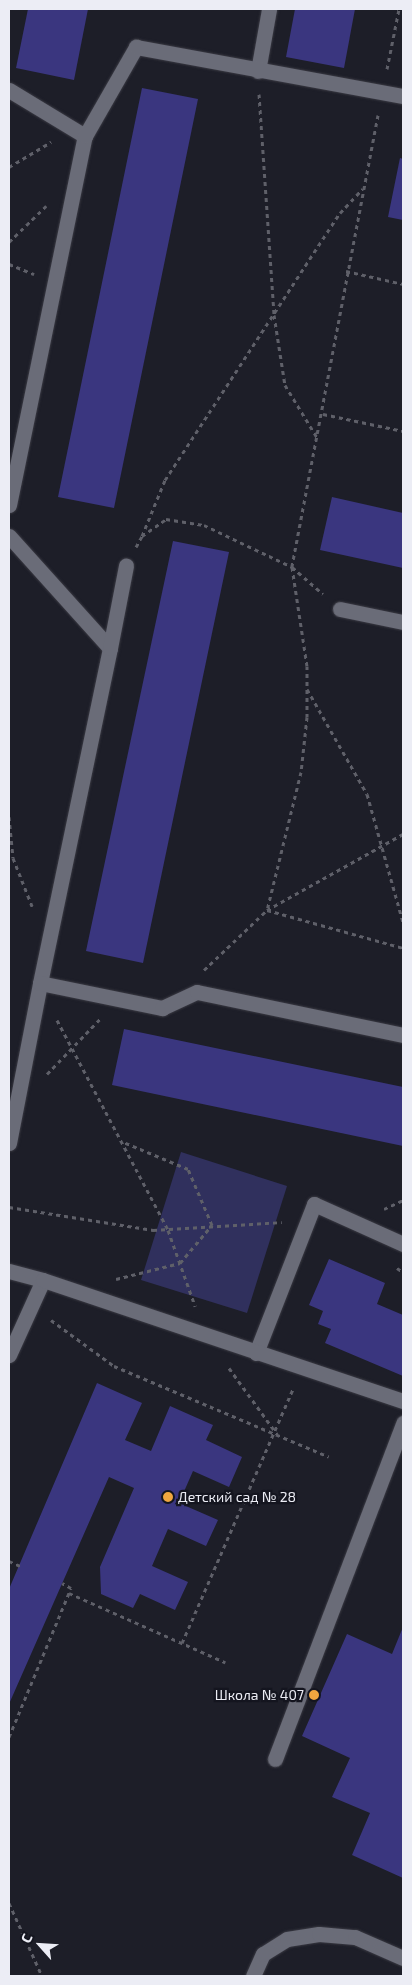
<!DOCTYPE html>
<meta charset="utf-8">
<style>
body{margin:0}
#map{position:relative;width:412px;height:1985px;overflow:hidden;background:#1d1e28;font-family:"Exo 2",sans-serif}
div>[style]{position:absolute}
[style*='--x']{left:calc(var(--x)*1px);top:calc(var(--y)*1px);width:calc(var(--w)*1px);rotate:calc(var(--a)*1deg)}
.green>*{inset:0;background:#30305d}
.building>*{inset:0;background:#3a367f}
.path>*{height:3px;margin-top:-1.5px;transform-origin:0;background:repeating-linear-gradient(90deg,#5f6069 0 4px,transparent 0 8px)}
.roads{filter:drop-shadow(0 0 1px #3a3a43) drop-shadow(0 0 1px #3a3a43)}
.minor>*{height:15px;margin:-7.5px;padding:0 7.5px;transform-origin:7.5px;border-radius:7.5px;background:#6a6c78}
.dots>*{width:14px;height:14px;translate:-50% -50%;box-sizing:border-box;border:2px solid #14151f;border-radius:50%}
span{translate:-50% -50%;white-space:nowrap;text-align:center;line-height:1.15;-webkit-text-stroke:4.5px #14151f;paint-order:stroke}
.poi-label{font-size:14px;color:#ecedf5}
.left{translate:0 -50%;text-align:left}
.right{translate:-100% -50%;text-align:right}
.frame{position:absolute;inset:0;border:10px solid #ecedf5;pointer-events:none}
.north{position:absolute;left:15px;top:1920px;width:50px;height:50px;-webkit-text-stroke:4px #14151f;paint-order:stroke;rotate:296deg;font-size:14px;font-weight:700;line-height:20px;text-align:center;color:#ecedf5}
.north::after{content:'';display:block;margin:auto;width:18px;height:22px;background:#ecedf5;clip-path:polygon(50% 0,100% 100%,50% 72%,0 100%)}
</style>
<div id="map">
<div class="green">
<div style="clip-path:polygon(181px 1152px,287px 1186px,247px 1313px,141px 1280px)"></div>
</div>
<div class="building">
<div style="clip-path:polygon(28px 9px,88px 9px,74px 80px,16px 68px)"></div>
<div style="clip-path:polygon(295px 9px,355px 9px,344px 68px,286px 57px)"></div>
<div style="clip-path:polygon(142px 88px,198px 99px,114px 508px,58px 497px)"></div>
<div style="clip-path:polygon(400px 158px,403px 159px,403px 220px,388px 217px)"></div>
<div style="clip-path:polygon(332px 497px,403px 513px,403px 568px,320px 550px)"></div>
<div style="clip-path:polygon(173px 541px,229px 552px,143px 963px,86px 951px)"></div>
<div style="clip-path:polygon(124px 1029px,403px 1087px,403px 1146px,112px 1085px)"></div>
<div style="clip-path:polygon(329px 1259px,385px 1283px,377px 1304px,403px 1315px,403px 1376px,325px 1343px,331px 1329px,318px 1324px,323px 1311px,309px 1305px)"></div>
<div style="clip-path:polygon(97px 1383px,142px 1403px,125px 1440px,151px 1451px,170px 1406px,213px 1425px,206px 1440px,242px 1457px,229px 1487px,193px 1471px,179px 1503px,218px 1520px,206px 1546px,168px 1529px,152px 1566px,188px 1582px,175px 1610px,140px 1594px,133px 1608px,101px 1594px,100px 1567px,134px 1488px,109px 1477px,9px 1704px,9px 1589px)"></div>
<div style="clip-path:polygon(403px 1627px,403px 1878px,352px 1855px,370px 1813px,332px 1797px,350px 1758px,302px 1736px,347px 1634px,392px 1654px)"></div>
</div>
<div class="path">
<div style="--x:387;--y:69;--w:61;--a:-78.7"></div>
<div style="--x:259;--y:94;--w:222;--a:86.1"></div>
<div style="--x:274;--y:315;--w:71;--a:81.1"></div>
<div style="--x:285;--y:385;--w:63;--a:58.6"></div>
<div style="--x:378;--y:115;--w:460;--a:100.8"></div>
<div style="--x:292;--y:567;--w:100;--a:81.4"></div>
<div style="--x:307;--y:666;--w:51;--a:90"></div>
<div style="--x:307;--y:717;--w:55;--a:96.2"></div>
<div style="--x:301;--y:772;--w:142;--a:103.8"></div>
<div style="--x:267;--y:910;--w:141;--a:15.6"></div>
<div style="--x:9;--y:167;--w:49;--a:-30.8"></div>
<div style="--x:9;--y:242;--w:52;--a:-44.2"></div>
<div style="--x:9;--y:264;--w:27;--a:22"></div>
<div style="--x:346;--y:271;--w:58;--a:12.8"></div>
<div style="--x:323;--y:414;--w:82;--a:12"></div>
<div style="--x:142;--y:536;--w:61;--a:-67.7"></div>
<div style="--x:165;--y:480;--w:319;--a:-56.8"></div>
<div style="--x:340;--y:213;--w:33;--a:-47"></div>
<div style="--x:136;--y:547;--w:13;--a:-61"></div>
<div style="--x:142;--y:536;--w:29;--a:-35"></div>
<div style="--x:166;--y:519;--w:38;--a:9"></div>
<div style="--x:204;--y:525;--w:98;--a:25.5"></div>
<div style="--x:292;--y:567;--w:41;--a:41.1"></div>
<div style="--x:307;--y:689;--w:121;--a:60.3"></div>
<div style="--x:367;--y:794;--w:133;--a:74.3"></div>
<div style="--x:9;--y:817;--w:41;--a:84.4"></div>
<div style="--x:13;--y:858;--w:52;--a:68.4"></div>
<div style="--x:204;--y:970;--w:87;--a:-43.6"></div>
<div style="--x:267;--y:910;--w:156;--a:-29.2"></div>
<div style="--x:57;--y:1020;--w:238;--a:62.1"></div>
<div style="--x:168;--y:1230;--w:81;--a:70.4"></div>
<div style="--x:47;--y:1074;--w:76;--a:-46.1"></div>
<div style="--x:9;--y:1207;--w:146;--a:9.1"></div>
<div style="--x:153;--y:1230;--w:129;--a:-3.5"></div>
<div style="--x:384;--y:1209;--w:21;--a:-25"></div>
<div style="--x:397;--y:1268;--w:7;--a:34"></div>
<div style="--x:116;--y:1279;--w:66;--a:-14"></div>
<div style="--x:180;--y:1263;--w:50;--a:-49.9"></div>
<div style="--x:212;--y:1225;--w:61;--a:-113.2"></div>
<div style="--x:188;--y:1169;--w:73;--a:-157.3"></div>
<div style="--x:51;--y:1320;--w:78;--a:36.1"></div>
<div style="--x:114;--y:1366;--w:233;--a:22.9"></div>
<div style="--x:229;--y:1368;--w:82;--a:54"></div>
<div style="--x:9;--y:1561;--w:12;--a:24"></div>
<div style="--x:69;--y:1593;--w:171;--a:23.9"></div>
<div style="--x:182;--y:1643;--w:279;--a:-66.4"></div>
<div style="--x:9;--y:1737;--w:161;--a:-67.4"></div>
<div style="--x:71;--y:1588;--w:10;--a:-151"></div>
<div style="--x:9;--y:1903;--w:80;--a:65.7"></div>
</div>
<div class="roads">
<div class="minor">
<div style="--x:258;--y:71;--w:63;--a:-79.9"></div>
<div style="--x:9;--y:90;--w:89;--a:31.2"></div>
<div style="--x:9;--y:505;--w:377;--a:-78.4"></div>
<div style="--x:85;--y:136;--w:103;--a:-60.2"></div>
<div style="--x:136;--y:47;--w:271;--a:10.4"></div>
<div style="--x:9;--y:536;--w:151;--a:48"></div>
<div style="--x:110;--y:648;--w:342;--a:101.8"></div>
<div style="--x:340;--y:609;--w:64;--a:11.7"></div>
<div style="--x:110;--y:648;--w:84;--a:-79"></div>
<div style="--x:9;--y:1143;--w:163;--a:-79"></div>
<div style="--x:40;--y:983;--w:125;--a:11.6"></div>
<div style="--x:162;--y:1008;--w:38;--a:-25"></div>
<div style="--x:197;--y:992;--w:210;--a:11.8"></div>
<div style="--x:9;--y:1271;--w:35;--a:15"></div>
<div style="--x:256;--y:1353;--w:160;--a:-68.7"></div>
<div style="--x:314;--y:1204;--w:98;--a:24.2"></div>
<div style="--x:9;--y:1355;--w:82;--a:-65.6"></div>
<div style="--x:43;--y:1280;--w:380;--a:18.6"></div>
<div style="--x:275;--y:1759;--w:360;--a:-69.1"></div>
<div style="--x:253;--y:1976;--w:24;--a:-66"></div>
<div style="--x:263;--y:1954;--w:28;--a:-32"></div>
<div style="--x:287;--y:1939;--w:32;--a:-9"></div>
<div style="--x:319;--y:1934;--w:36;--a:5"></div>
<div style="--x:355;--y:1937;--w:52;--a:23.6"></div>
</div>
</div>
<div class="dots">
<div style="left:168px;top:1497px;background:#f0a63f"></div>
<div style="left:314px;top:1695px;background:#f0a63f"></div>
</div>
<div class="poi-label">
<span class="left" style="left:178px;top:1497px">Детский сад № 28</span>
<span class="right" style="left:304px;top:1695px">Школа № 407</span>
</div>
<div class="frame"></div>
<div class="north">С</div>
</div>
